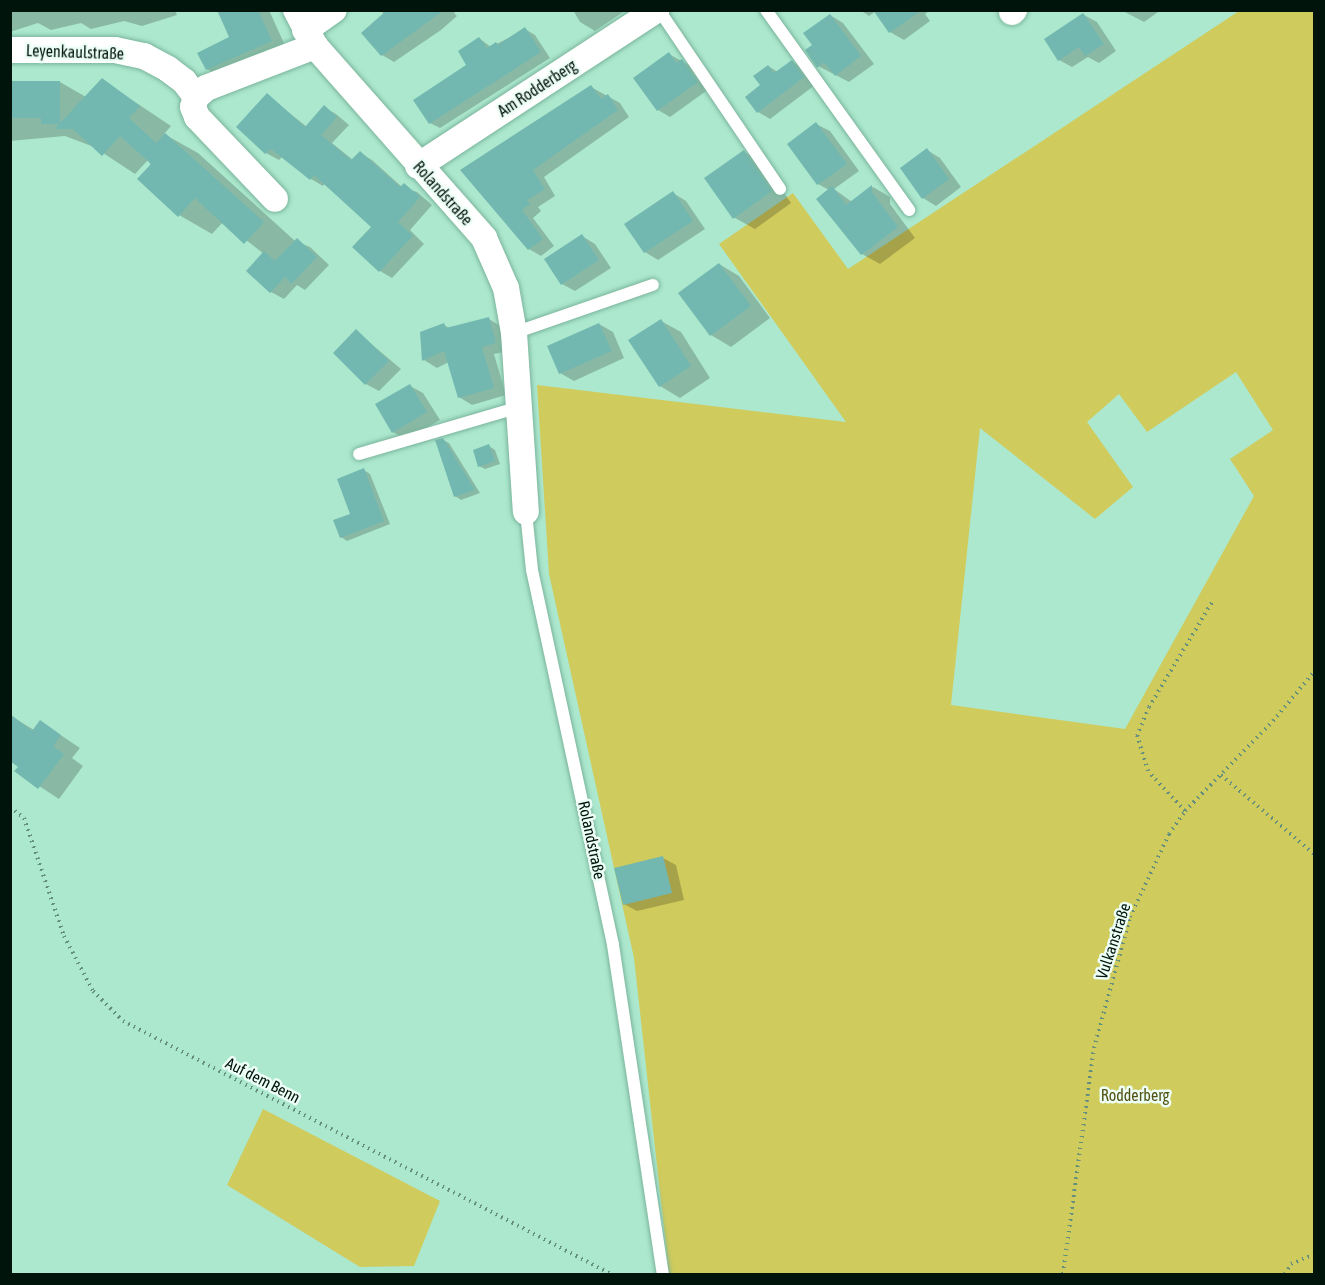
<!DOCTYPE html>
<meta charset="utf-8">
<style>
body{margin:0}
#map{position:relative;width:1325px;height:1285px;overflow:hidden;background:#ace8ce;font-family:"Asap Condensed",sans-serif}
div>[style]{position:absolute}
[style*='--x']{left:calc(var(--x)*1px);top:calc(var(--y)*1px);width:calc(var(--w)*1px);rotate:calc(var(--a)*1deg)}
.green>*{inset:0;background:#d0cb5d}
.shadow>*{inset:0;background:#0003}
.building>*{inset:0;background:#73b8b0}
.path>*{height:4px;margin-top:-2px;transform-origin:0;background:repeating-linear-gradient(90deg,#648f7d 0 1.5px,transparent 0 6px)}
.roads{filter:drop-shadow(0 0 2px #7ab49c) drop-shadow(0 0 2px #7ab49c)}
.lane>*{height:12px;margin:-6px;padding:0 6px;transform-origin:6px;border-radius:6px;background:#fff}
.street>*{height:26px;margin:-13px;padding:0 13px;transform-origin:13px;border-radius:13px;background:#fff}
span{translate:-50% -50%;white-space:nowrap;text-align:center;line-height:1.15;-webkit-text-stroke:5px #edfef6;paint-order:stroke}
.street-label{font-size:16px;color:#00140c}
.park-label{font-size:16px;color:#535013}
.frame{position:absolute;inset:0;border:12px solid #00140c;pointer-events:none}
</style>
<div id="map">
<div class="green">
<div style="clip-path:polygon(evenodd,1239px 11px,1314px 11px,1314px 1274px,669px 1274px,634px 958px,549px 574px,537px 385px,846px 422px,719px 244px,793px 193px,848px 269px,1239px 11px,1236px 372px,1273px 430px,1230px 459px,1254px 496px,1125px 729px,951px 705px,980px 428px,1095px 519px,1133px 487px,1087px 422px,1119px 394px,1147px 432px,1236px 372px)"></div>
<div style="clip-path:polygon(263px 1109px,440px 1201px,414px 1266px,360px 1267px,227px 1185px)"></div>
</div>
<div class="shadow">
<div style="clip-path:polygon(10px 10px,175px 10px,177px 15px,142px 26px,124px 21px,91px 29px,81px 23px,51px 30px,38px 23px,10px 32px)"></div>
<div style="clip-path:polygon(218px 10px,269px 10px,287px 50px,222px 78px,207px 69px,231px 38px)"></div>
<div style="clip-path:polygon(381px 10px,458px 10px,454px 13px,457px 16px,441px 30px,394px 62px,382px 55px,384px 15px)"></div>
<div style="clip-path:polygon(573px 10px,622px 10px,623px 12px,595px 31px,580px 22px)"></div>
<div style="clip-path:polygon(860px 10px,930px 10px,925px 14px,930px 21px,904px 40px,890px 32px,876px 11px,869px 16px)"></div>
<div style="clip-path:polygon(1121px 10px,1161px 10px,1144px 22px)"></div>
<div style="clip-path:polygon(830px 15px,843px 23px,874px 64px,849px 82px,818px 66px,814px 45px)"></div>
<div style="clip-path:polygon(1084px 15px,1097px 22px,1116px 51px,1099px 63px,1088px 57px,1072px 67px,1059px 60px)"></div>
<div style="clip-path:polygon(525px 29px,535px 35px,550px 58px,440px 128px,430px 123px,468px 65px,479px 38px,491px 47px)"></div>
<div style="clip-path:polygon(669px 54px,694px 68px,709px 89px,670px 117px,658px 110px)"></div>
<div style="clip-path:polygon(792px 62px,803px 68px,815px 85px,770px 119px,758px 112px,747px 97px,762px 85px,768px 66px,778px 72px)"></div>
<div style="clip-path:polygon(102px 80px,171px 126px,164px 134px,198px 153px,295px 241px,310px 247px,329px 265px,305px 290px,297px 285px,284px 299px,271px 292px,264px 254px,223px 222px,212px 234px,179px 215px,148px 160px,135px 174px,94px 147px,65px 136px,10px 141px,10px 83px,60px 82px,86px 97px)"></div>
<div style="clip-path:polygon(591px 87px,620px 103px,629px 117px,544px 177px,555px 196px,538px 207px,541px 211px,533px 218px,554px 246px,541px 256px,529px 249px,462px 170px)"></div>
<div style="clip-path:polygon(267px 95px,307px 127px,324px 107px,336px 114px,349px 125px,332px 143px,353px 160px,360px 153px,372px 160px,402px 187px,417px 192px,432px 205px,410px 230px,424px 244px,392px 278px,380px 271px,373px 227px,325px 183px,323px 186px,311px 179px,283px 156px,279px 160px,266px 153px,238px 127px)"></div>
<div style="clip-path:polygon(816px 124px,830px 131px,859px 171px,834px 189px,852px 202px,873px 187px,890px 197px,890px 204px,915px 238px,880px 264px,862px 254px,829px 190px,818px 184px)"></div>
<div style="clip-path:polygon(927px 150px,940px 158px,961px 187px,936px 206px,923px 198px)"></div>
<div style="clip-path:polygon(744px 152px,764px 163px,791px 203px,755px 229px,735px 218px)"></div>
<div style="clip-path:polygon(673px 193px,686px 201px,705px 229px,658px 260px,645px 252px,627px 225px)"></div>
<div style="clip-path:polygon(582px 236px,595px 244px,611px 268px,575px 291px,562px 284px)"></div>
<div style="clip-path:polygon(719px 264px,739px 276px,770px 318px,731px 347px,711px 335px,680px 293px)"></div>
<div style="clip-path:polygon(489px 319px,502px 327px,508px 351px,494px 354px,506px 395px,472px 405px,459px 397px,449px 362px,437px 368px,424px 360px,421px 333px,444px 325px,451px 329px)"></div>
<div style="clip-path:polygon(661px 321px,681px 332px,710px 378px,680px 398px,660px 386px)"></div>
<div style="clip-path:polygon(599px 324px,613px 332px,624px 358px,574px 381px,560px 373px)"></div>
<div style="clip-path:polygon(356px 331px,401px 369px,379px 391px,366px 384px)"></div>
<div style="clip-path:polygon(410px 386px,423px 393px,440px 420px,406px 440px,393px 432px)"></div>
<div style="clip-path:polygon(443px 440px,449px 443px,480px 493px,461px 500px,455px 496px)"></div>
<div style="clip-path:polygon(489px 446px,495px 450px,500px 464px,485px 469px,479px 466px)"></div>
<div style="clip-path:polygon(364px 470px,370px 474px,390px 524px,347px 541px,341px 537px,352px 515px)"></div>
<div style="clip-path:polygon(11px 716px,34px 730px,41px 722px,80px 748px,72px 758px,83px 766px,59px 799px,16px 771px,20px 766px)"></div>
<div style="clip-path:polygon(663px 858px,676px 865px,684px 900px,637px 911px,624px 904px)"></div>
</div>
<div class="building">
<div style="clip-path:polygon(217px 10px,258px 10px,272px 41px,206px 70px,197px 53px,229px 37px)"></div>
<div style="clip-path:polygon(387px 10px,444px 10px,381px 56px,361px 33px)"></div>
<div style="clip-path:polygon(873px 10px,922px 10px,889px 33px)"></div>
<div style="clip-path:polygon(1083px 13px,1104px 44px,1085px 56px,1079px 47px,1058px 61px,1044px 39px)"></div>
<div style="clip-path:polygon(830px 14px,861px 56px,835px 76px,824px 62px,817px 68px,805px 50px,812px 45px,803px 33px)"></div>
<div style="clip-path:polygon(525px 27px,541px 52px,429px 124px,413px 100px,466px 65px,458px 51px,479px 37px,487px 48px,496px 42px,498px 45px)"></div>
<div style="clip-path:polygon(669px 52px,676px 63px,682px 59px,698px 82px,657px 111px,633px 78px)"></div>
<div style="clip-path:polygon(792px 60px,804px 77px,757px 113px,745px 97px,760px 85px,753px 76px,768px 65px,774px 73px)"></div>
<div style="clip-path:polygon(102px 78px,140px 106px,129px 118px,156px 143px,165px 133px,264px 222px,244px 244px,195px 198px,178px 217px,137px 179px,151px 164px,120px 136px,102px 156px,73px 129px,54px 129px,59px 124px,41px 124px,41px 118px,10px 118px,10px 81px,60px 81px,60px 123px)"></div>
<div style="clip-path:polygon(591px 85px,601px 99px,608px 94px,618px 110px,533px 170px,545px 189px,527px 200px,530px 204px,522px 210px,543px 239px,528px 250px,460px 170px)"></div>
<div style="clip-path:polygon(267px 93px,305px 127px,324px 105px,337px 117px,321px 135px,351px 160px,360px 151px,400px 187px,404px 183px,420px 197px,398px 222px,413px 236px,379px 272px,352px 247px,371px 227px,314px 175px,310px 180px,271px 149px,265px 154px,236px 127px)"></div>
<div style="clip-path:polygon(816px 122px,847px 164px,817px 185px,787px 144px)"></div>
<div style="clip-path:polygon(927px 148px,949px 179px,922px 199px,900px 168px)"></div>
<div style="clip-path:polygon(744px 150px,772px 191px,733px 219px,704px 178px)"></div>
<div style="clip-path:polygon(872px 185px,872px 192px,898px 227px,861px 255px,816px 199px,832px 186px,846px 205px)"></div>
<div style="clip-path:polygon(673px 191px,693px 221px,644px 253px,624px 224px)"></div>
<div style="clip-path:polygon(582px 234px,599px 260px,561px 285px,544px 259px)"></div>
<div style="clip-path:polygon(297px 238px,317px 257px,291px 284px,285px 277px,270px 293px,246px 271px,264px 251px,275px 261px)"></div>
<div style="clip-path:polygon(719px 263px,751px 306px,710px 336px,678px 293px)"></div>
<div style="clip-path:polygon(489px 317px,496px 343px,482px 347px,494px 388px,458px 398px,444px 351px,422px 361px,420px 332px,444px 323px,446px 328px)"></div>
<div style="clip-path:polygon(661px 319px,691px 366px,659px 387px,628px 340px)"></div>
<div style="clip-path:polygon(599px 323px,612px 351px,559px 374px,547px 346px)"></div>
<div style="clip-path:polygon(356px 329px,389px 361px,365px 385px,333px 353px)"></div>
<div style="clip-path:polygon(410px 384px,427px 412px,392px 433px,375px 404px)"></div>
<div style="clip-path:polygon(443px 438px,475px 490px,454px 497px,435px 440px)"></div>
<div style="clip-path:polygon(489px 444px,495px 461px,478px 467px,473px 450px)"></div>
<div style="clip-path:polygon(364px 468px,384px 521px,340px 538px,333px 520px,350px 514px,337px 479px)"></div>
<div style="clip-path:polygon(10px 714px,32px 731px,40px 720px,61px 735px,53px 746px,64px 754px,38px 789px,14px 771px,18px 767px,10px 761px)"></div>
<div style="clip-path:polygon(663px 856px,672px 893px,623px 905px,614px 868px)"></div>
</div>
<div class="path">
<div style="--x:1221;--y:775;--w:122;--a:40.3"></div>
<div style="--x:10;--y:807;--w:18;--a:38"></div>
<div style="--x:24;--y:818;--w:125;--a:71.3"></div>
<div style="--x:64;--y:936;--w:62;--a:62.2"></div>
<div style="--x:93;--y:991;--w:42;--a:45"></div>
<div style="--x:123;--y:1021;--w:550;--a:27.4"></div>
<div style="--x:1185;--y:811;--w:54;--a:-132.8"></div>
<div style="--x:1148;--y:771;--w:37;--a:-107"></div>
<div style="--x:1137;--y:736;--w:31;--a:-68"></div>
<div style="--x:1149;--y:707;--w:122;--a:-59"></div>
<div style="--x:1063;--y:1274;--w:228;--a:-82.2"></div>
<div style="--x:1094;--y:1048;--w:136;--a:-74.6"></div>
<div style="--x:1130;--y:917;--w:92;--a:-64.8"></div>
<div style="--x:1169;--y:834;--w:28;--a:-55"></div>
<div style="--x:1185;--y:811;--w:126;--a:-45.6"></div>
<div style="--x:1273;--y:721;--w:64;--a:-50.1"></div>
<div style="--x:1285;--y:1274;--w:12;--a:-59"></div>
<div style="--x:1291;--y:1264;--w:25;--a:-23"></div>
</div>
<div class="roads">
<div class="lane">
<div style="--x:659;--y:10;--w:216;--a:55.9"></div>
<div style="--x:766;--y:10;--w:246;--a:54.4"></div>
<div style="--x:514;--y:333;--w:147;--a:-19.1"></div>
<div style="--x:359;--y:454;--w:164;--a:-16.3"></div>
<div style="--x:526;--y:512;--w:58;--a:84.1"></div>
<div style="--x:532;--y:570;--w:384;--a:77.8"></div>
<div style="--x:613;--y:945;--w:333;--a:81.4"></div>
</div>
<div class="street">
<div style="--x:296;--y:10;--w:41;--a:62.2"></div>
<div style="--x:315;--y:46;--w:256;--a:48.6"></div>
<div style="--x:484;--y:238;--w:55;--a:66.3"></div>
<div style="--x:506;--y:288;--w:46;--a:79.9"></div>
<div style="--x:514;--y:333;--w:179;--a:86.2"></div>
<div style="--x:1012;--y:12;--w:3;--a:-45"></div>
<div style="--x:305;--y:30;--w:35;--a:-35"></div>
<div style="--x:10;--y:50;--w:105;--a:0"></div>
<div style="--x:115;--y:50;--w:30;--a:12"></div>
<div style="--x:144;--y:56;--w:27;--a:28"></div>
<div style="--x:168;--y:69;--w:20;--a:37"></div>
<div style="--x:184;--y:81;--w:20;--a:53"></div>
<div style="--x:196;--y:97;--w:10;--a:107"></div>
<div style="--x:193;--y:107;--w:11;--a:68"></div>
<div style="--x:197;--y:117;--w:113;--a:46.4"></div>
<div style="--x:196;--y:97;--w:13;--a:-42"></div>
<div style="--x:206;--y:88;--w:117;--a:-21.1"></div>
<div style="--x:418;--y:166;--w:285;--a:-33.2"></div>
</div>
</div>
<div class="street-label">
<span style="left:75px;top:52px;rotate:2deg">Leyenkaulstraße</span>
<span style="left:537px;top:88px;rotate:-33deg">Am Rodderberg</span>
<span style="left:443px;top:193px;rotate:48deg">Rolandstraße</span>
<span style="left:592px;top:840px;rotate:78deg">Rolandstraße</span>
<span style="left:1113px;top:941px;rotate:-72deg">Vulkanstraße</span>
<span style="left:263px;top:1080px;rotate:27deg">Auf dem Benn</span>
</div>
<div class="park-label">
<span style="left:1135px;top:1095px">Rodderberg</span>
</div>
<div class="frame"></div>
</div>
